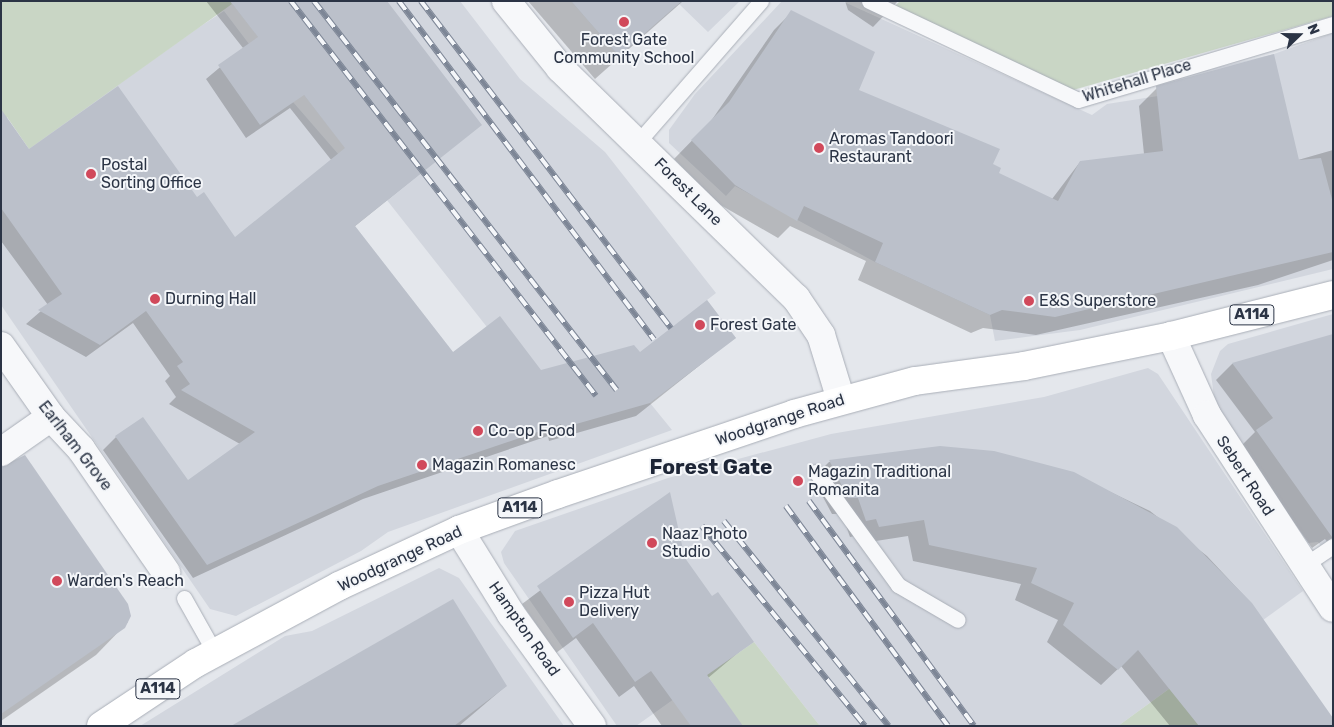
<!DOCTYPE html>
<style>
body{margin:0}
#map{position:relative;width:1334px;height:727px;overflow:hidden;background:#e4e7ec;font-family:Rubik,sans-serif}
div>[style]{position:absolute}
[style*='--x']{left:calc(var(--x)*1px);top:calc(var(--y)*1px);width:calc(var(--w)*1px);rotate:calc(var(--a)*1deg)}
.built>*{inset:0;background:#d2d6de}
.green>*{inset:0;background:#c9d6c5}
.shadow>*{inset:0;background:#0003}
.building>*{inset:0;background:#bbc0ca}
.roads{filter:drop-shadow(0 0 1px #a9aeb7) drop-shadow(0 0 1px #a9aeb7)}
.service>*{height:15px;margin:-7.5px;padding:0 7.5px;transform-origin:7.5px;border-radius:7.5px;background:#f7f8fa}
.minor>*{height:28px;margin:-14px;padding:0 14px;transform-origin:14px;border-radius:14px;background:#f7f8fa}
.tertiary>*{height:28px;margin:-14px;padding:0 14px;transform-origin:14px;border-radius:14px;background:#f7f8fa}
.primary>*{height:28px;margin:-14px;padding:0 14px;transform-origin:14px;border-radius:14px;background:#fff}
.rail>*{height:5.5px;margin-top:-2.75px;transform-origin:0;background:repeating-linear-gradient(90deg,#f4f6f9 0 11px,#7d8696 0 22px);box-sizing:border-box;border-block:1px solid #7d8696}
.dots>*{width:14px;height:14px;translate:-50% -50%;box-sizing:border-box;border:2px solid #f4f6f9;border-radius:50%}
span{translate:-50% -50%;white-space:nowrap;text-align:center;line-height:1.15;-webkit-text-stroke:4px #f4f6f9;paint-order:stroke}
.shield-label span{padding:1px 4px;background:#f4f6f9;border:1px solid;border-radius:4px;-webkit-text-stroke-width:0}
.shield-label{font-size:15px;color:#2b3445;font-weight:700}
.poi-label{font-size:16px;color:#2b3445}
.left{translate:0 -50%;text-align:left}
.street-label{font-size:16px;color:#2b3445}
.district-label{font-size:21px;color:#1d2536;font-weight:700}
.frame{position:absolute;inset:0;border:2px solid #2b3445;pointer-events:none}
.north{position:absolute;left:1274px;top:10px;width:50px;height:50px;-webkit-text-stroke:4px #f4f6f9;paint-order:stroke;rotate:68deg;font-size:14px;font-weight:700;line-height:20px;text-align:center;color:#2b3445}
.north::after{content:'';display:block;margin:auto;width:18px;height:22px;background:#2b3445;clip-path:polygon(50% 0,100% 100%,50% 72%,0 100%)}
</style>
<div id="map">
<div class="built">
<div style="clip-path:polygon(230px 1px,460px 1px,520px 79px,605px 152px,716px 293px,707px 300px,736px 338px,650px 403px,672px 430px,388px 532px,361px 551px,236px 616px,210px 609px,1px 305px,1px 168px,198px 28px,224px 11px,293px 102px,372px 193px,348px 217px,509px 424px,535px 388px)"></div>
<div style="clip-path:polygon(571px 1px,740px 1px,708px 32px,679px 4px,619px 56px)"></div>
<div style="clip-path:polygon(782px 1px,842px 1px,1092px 115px,1107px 104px,1158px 96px,1156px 82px,1274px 54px,1333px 33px,1333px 269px,1080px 330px,995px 341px,990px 315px,875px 262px,735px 186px,726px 196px,669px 143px,669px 130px,695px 94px)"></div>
<div style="clip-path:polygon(1333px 314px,1333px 562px,1318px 542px,1308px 543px,1215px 404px,1211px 374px,1220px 351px,1228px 344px)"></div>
<div style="clip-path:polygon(1148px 368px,1158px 374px,1303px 591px,1118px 726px,820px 726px,754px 642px,636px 726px,617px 726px,504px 563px,501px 552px,515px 531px,668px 478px,831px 434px,1044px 397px)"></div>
<div style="clip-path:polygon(439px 568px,459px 578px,564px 726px,140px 726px,285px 636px,312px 631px)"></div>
</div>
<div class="green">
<div style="clip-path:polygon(1px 1px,230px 1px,232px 4px,29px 149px,7px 117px,1px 121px)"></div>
<div style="clip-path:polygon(900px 1px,1333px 1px,1333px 16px,1066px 92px,893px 8px)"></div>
<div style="clip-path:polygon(754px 642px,820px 726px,742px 726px,707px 675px)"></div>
<div style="clip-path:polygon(1184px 678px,1206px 726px,1118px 726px)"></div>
</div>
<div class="shadow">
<div style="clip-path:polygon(206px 1px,383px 1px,480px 125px,354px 227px,453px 354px,541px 371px,734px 338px,636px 416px,549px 441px,548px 436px,363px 499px,193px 578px,103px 450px,116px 437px,188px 482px,240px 444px,169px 404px,176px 397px,165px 381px,170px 376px,133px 323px,86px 357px,26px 324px,48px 305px,1px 241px,1px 111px,28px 151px,197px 199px,235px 239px,332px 161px,290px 108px,246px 138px,206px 79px,243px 48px)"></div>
<div style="clip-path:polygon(528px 1px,683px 1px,595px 79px)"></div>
<div style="clip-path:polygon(845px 1px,898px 1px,873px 27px,848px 10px)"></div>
<div style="clip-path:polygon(792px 12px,857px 90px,991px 165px,997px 174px,1052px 199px,1080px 162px,1144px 154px,1139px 106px,1157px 88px,1298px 160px,1333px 150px,1333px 260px,1258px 285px,1036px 335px,983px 328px,971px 333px,858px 280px,866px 261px,790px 226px,778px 238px,717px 203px,674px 159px,711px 121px,774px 30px)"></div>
<div style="clip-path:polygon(1333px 337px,1333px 550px,1325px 539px,1312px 548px,1240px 447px,1255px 432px,1216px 380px,1232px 364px)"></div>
<div style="clip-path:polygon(939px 447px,1073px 474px,1150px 511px,1207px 556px,1251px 603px,1333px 726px,1170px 726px,1121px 666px,1101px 685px,1047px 642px,1058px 620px,1015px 600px,1021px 584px,913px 561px,908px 536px,863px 543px,860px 535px,850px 537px,842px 514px,832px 514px,813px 478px,829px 462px)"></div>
<div style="clip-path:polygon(1px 468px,127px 604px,128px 622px,96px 655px,1px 721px)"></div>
<div style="clip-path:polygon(669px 494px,684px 558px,712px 598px,752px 641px,708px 678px,742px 726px,662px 726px,634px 686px,619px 697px,576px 638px,556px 653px,522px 604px)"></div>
<div style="clip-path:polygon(506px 686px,459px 726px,234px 726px)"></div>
</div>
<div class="building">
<div style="clip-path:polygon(230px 1px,387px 1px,482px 125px,355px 226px,453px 352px,500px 316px,541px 370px,634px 345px,640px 352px,707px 300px,736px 338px,650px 403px,562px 428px,561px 424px,378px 486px,207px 565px,115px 436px,143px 417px,188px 480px,255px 432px,181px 390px,190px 384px,177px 366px,183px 362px,146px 311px,100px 345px,38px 310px,62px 294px,1px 208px,1px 109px,29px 149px,118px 86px,197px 197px,204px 192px,235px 237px,345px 148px,304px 95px,260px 125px,218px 65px,258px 37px)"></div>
<div style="clip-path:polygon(571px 1px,682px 1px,619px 56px)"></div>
<div style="clip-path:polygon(791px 10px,875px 52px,859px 90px,1000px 149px,993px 164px,1001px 168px,999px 173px,1058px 201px,1080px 161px,1163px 151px,1156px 86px,1274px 54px,1299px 160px,1321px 158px,1333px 203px,1333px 252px,1055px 317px,1002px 310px,990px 315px,875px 262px,883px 243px,804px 206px,797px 221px,755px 197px,735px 185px,691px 140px,729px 102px)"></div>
<div style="clip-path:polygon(1333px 334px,1333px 537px,1332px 537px,1256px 430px,1273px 418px,1232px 363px)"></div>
<div style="clip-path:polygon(940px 446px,994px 451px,1074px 472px,1177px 527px,1252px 603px,1333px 718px,1333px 726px,1199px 726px,1138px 650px,1118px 670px,1063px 625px,1074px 603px,1031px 583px,1037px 568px,929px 545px,924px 520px,879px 527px,876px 519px,866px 521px,858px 498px,848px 498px,829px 460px)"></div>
<div style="clip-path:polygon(25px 455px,128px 604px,131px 616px,125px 628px,1px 714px,1px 467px)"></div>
<div style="clip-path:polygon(670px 492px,685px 558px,712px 596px,718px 592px,754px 642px,707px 675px,743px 726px,691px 726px,651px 671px,635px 682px,593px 623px,573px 638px,537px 586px)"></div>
<div style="clip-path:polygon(453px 599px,507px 686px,454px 726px,231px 726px)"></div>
</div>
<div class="roads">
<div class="service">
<div style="--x:869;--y:1;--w:231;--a:25.3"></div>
<div style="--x:1078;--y:100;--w:266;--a:-16.6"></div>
<div style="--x:638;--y:142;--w:187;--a:-48.9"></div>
<div style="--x:816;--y:472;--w:140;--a:54"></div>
<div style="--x:898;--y:585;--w:69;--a:30.3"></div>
<div style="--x:1303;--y:566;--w:36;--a:-34"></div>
<div style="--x:184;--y:598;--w:63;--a:60.6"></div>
</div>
<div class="minor">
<div style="--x:1171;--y:336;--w:87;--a:65.5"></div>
<div style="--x:1207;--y:415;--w:230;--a:56.9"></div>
<div style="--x:1;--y:346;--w:87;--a:54.8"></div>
<div style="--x:51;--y:417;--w:44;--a:46.8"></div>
<div style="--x:81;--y:449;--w:150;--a:55.4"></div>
<div style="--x:1;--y:452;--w:61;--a:-35"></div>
<div style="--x:459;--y:530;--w:99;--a:58.2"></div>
<div style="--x:511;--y:614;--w:138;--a:54.1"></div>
</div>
<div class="tertiary">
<div style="--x:506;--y:1;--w:86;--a:51.1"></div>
<div style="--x:560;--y:68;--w:330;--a:44.3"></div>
<div style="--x:796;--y:298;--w:45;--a:56"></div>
<div style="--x:821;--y:335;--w:68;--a:72.9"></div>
</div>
<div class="primary">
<div style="--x:101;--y:726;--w:114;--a:-33.6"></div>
<div style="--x:196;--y:663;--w:162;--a:-28.3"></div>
<div style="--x:339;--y:586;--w:132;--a:-25"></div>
<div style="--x:459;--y:530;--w:105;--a:-20"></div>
<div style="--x:558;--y:494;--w:249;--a:-18.7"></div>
<div style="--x:794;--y:414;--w:125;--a:-15.3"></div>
<div style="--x:915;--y:381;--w:110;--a:-7.8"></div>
<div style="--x:1024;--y:366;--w:150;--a:-11.5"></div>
<div style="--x:1171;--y:336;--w:167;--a:-14.2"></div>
</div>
</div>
<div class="rail">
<div style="--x:291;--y:1;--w:499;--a:52.3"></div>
<div style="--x:314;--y:1;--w:493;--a:52.1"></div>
<div style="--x:399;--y:1;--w:424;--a:53"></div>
<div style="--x:421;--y:1;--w:412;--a:52.6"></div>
<div style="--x:809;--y:501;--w:279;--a:53.7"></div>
<div style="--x:786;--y:506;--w:273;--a:53.6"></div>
<div style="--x:724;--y:521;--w:263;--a:51.2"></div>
<div style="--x:702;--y:526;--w:258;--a:50.8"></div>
</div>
<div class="dots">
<div style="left:624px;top:22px;background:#d1495b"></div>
<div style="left:819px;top:148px;background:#d1495b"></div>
<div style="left:91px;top:174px;background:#d1495b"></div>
<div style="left:155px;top:299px;background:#d1495b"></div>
<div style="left:1029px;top:301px;background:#d1495b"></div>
<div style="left:700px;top:325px;background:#d1495b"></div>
<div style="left:478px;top:431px;background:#d1495b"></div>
<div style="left:422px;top:465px;background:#d1495b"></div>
<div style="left:798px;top:481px;background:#d1495b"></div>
<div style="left:652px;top:543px;background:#d1495b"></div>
<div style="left:57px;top:581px;background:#d1495b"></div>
<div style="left:569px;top:602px;background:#d1495b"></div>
</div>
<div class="shield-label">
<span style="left:1252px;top:315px">A114</span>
<span style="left:520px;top:508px">A114</span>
<span style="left:158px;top:689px">A114</span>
</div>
<div class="poi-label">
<span style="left:624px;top:49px">Forest Gate<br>Community School</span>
<span class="left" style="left:829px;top:148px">Aromas Tandoori<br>Restaurant</span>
<span class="left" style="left:101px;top:174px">Postal<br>Sorting Office</span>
<span class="left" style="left:165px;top:299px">Durning Hall</span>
<span class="left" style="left:1039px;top:301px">E&amp;S Superstore</span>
<span class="left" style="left:710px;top:325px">Forest Gate</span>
<span class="left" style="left:488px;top:431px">Co-op Food</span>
<span class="left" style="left:432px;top:465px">Magazin Romanesc</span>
<span class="left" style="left:808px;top:481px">Magazin Traditional<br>Romanita</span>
<span class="left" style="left:662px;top:543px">Naaz Photo<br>Studio</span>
<span class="left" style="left:67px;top:581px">Warden's Reach</span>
<span class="left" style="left:579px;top:602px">Pizza Hut<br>Delivery</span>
</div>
<div class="street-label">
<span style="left:1137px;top:81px;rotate:-17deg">Whitehall Place</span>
<span style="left:688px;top:192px;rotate:45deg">Forest Lane</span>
<span style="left:780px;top:420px;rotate:-18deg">Woodgrange Road</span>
<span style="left:75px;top:446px;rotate:52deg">Earlham Grove</span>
<span style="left:1245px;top:476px;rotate:57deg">Sebert Road</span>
<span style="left:400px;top:559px;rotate:-25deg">Woodgrange Road</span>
<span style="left:524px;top:629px;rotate:55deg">Hampton Road</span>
</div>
<div class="district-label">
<span style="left:711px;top:467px">Forest Gate</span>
</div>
<div class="frame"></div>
<div class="north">N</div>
</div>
